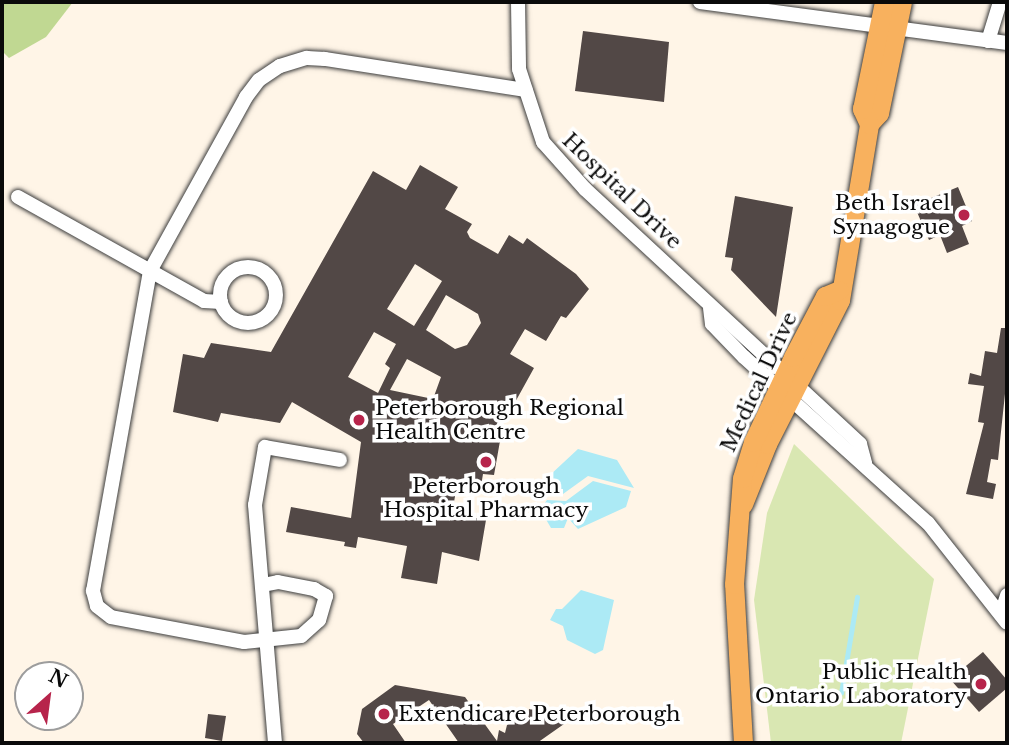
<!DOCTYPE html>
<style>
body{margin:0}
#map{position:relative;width:1009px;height:745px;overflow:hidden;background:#fff5e7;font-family:"Libre Baskerville",serif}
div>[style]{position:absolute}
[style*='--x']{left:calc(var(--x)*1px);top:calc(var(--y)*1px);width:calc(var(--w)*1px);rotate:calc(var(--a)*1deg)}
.green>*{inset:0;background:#d9e7b2}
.forest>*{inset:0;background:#c0d892}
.water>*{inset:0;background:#aceaf5}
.stream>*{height:4.5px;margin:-2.25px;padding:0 2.25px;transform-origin:2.25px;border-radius:2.25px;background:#aceaf5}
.building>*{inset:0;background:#524846}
.roads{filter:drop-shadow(0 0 2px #3d3d3d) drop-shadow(0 0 2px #3d3d3d)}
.minor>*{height:14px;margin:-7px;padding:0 7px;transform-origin:7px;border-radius:7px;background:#fff}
.minor>.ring{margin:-7px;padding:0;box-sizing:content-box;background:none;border:14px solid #fff;border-radius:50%}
.major>*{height:19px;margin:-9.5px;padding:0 9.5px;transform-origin:9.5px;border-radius:9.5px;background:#f8b15e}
.dots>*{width:19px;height:19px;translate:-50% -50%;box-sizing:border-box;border:4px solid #fff;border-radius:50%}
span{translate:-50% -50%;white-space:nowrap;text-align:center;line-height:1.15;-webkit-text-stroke:7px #fff;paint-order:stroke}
.street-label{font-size:21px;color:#0a0a0a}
.poi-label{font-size:21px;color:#0a0a0a}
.right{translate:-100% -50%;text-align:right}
.left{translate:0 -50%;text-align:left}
.frame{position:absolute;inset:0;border:4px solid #0a0a0a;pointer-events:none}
.north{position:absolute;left:14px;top:661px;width:70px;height:70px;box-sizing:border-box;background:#fff;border:2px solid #9d9d9d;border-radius:50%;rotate:28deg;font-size:19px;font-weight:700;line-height:28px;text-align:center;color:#0a0a0a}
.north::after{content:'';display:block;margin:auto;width:24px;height:32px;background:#b7244b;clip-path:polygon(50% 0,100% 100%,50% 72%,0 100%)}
</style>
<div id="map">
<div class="green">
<div style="clip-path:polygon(794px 444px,934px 579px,901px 743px,771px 743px,754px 600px,767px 513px)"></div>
</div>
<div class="forest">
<div style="clip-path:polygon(2px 2px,73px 2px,46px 37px,9px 58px,2px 51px)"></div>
</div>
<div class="water">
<div style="clip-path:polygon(578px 449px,617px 460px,634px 488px,588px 476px,563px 494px,544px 492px,549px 476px)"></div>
<div style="clip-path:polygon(593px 481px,631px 491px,626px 507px,578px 529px,568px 518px,564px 528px,551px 528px,540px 509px,547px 500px,566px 501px)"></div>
<div style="clip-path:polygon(581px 590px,614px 600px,603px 650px,595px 654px,567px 640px,563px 626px,550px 620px,556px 609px,562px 609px)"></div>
</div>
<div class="stream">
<div style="--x:841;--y:693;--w:97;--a:-80.5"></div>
</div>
<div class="building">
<div style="clip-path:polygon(583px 31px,669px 42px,664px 102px,575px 91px)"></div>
<div style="clip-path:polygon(evenodd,420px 165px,458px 187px,445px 209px,472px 224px,467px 232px,470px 238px,498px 254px,509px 235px,523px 244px,527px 238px,576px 274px,589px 289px,566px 318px,561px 316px,546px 341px,525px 329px,510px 354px,534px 368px,503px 424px,494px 475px,483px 474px,481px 486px,458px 480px,452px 513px,486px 520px,479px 561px,442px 552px,437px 584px,401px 578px,407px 546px,358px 537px,356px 548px,344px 546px,345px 542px,286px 532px,291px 507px,351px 518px,361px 442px,292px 402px,280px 423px,221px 413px,218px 422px,173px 412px,183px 354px,204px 358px,211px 343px,271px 352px,373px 171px,406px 190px,420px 165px,415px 264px,442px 281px,414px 326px,387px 309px,415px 264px,420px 165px,446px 295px,478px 314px,481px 323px,467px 345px,455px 349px,426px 330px,446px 295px,420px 165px,374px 332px,396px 344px,385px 364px,390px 368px,378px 393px,348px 377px,374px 332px,420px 165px,407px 359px,441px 377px,433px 399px,390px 390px,407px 359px)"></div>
<div style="clip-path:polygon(958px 187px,972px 221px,962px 226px,969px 244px,947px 253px,940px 235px,929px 240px,914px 205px)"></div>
<div style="clip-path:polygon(735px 196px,793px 207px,776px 317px,731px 270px,733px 258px,725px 257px)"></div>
<div style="clip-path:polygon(1001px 328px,1007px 328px,1007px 375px,998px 460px,991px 459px,987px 482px,996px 484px,993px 499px,966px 494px,984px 423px,978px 422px,984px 386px,968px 384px,970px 373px,981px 376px,985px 351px,997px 353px)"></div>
<div style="clip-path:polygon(983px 652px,1007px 680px,1007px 688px,979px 712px,950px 679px)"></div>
<div style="clip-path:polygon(395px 685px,465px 697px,497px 741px,499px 730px,505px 733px,507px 725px,519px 717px,528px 720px,529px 709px,557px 712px,564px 724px,537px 743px,459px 743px,429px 700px,393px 724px,406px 743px,364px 743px,357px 734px,362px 709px)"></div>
<div style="clip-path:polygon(208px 714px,226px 716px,222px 741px,205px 738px)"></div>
</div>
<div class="roads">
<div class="minor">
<div style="--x:518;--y:2;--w:67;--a:89.1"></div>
<div style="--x:519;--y:69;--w:77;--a:71.8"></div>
<div style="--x:543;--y:142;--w:63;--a:48.2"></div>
<div style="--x:585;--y:189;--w:375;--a:42.8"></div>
<div style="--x:860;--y:444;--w:20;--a:75"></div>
<div style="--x:700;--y:2;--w:310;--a:7.6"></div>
<div style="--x:988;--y:41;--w:41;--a:-72.9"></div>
<div style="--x:18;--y:197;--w:213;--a:29.2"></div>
<div style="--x:204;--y:301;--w:17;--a:3"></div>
<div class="ring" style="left:220px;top:267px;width:42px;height:42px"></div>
<div style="--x:710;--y:308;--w:16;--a:83"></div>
<div style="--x:712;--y:324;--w:46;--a:45.9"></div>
<div style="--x:744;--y:357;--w:248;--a:42.1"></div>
<div style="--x:928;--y:523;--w:127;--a:51.7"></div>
<div style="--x:263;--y:585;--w:15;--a:-11"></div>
<div style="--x:278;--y:582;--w:37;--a:11"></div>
<div style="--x:314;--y:589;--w:14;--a:30"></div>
<div style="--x:326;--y:596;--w:25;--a:106"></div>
<div style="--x:319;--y:620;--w:24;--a:138"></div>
<div style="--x:301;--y:636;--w:57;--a:174"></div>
<div style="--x:244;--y:642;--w:135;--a:-169.4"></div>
<div style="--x:111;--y:617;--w:18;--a:-142"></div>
<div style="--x:97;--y:606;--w:16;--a:-105"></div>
<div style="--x:93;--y:591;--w:325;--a:-79.9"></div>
<div style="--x:150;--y:271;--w:199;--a:-61.1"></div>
<div style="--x:246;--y:97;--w:21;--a:-53"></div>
<div style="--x:259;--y:80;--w:25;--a:-34"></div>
<div style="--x:280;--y:66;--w:28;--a:-17"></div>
<div style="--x:307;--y:58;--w:18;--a:3"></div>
<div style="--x:325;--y:59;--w:203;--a:8.8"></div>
<div style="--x:1001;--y:614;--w:20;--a:-72"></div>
<div style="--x:275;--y:743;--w:239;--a:-94.8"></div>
<div style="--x:255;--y:505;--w:59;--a:-80.2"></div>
<div style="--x:265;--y:447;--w:76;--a:9.8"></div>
</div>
<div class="major">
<div style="--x:869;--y:124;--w:15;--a:-48"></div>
<div style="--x:879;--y:113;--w:113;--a:-78.3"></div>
<div style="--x:743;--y:504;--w:65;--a:-68.2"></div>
<div style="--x:767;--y:444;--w:161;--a:-63.1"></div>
<div style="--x:840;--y:300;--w:178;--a:-80.6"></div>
<div style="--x:869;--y:124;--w:17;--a:-115"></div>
<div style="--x:862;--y:109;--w:109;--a:-78.4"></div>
<div style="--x:743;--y:743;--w:159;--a:-93.2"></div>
<div style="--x:734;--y:584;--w:106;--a:-85.7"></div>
<div style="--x:742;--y:478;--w:38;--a:-73"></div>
<div style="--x:753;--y:442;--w:94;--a:-64.8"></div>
<div style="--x:793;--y:357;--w:69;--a:-62.3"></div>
<div style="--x:825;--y:296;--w:15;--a:-23"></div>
</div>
</div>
<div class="dots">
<div style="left:964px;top:215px;background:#b7244b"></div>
<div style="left:359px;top:420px;background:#b7244b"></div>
<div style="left:486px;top:462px;background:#b7244b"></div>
<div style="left:981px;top:684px;background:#b7244b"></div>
<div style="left:384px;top:714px;background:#b7244b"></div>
</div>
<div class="street-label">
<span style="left:622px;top:191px;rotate:44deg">Hospital Drive</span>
<span style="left:759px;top:382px;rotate:-65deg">Medical Drive</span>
</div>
<div class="poi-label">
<span class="right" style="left:950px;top:215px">Beth Israel<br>Synagogue</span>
<span class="left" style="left:375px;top:420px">Peterborough Regional<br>Health Centre</span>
<span style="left:486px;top:498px">Peterborough<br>Hospital Pharmacy</span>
<span class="right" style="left:967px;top:684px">Public Health<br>Ontario Laboratory</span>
<span class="left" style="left:398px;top:714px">Extendicare Peterborough</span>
</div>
<div class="frame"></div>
<div class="north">N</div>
</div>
